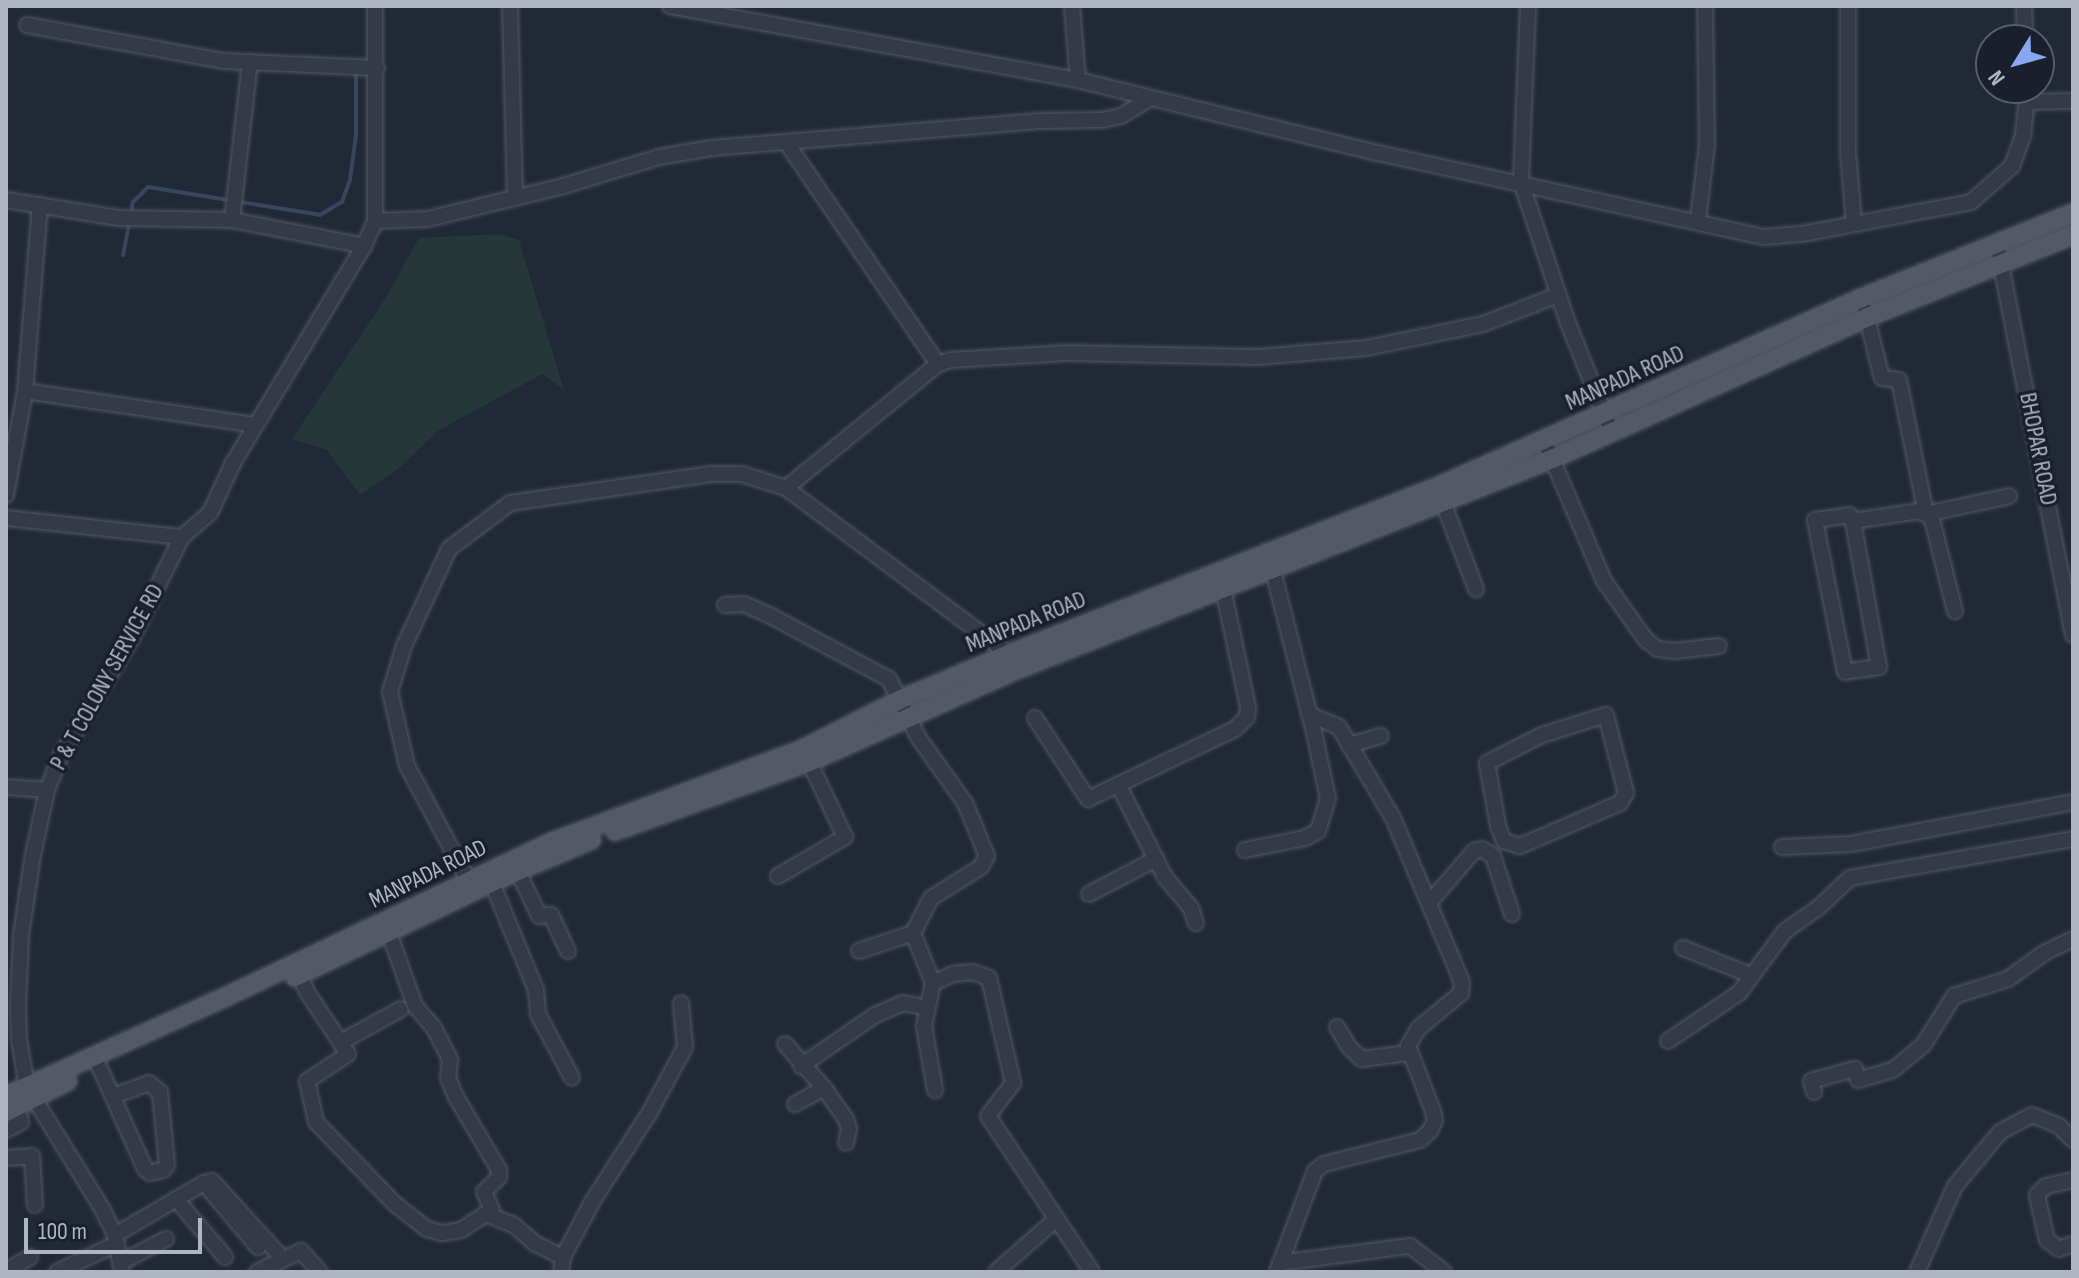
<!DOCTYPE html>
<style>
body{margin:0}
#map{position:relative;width:2079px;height:1278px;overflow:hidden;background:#222936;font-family:"Sofia Sans Condensed",sans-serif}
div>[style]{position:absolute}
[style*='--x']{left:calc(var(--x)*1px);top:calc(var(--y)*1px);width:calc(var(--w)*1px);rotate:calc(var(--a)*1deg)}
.green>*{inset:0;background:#263739}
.stream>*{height:4px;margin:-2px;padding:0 2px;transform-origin:2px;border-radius:2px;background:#38455e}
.roads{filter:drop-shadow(0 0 2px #525864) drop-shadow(0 0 2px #525864)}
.minor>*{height:14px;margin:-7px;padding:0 7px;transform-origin:7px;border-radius:7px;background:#353b46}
.major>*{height:18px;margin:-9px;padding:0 9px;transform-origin:9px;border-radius:9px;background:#535966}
span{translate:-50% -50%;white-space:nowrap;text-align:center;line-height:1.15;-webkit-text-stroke:7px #1a202b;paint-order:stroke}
.street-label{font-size:24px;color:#afb5c3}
.frame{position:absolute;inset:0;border:8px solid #afb5c3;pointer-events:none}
.north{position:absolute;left:1975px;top:24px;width:80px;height:80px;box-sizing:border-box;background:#1a202b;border:2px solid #565c68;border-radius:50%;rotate:233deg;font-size:22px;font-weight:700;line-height:32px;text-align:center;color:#afb5c3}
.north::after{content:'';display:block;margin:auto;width:28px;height:36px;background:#88a7f0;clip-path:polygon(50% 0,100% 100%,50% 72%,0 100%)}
.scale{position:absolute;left:24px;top:1218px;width:178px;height:36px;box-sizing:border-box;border:4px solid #afb5c3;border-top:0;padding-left:10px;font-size:24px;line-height:28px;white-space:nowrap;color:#afb5c3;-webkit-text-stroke:6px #1a202b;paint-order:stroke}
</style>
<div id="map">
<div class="green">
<div style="clip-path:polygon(499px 234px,519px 240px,564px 390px,542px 374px,439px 430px,399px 468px,360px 495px,327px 450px,292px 439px,385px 299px,419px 238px)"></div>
</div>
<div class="stream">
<div style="--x:131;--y:214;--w:12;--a:-81"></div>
<div style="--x:133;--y:202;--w:21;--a:-45"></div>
<div style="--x:148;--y:187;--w:174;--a:9.2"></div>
<div style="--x:320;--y:215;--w:26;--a:-31"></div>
<div style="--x:342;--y:202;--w:23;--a:-70"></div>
<div style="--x:350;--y:180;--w:46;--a:-82.6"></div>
<div style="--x:356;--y:134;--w:62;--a:-90"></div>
<div style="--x:123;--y:255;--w:33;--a:-79"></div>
</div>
<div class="roads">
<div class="minor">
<div style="--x:510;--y:6;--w:192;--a:88.5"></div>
<div style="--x:670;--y:6;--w:415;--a:10.3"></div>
<div style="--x:1078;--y:80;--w:309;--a:13.7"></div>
<div style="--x:1378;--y:153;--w:395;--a:12.3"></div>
<div style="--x:1764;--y:237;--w:38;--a:-5"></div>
<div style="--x:1802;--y:234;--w:172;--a:-10.7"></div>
<div style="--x:1971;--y:202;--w:55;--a:-41.3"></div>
<div style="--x:2012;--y:166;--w:33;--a:-70"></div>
<div style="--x:2023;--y:135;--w:47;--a:-83.9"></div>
<div style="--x:1072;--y:6;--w:74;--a:85.4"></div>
<div style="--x:1528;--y:6;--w:176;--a:92.3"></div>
<div style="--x:1521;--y:182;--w:149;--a:71.6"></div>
<div style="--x:1568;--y:323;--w:118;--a:68.2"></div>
<div style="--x:1848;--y:6;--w:146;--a:90"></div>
<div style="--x:1848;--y:152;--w:72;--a:85.2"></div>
<div style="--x:2024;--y:6;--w:34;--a:88"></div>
<div style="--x:27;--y:25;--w:199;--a:10.4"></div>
<div style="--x:223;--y:61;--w:154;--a:2.6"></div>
<div style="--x:2028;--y:102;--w:45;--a:-1.3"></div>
<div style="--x:786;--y:142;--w:269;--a:55.6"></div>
<div style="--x:938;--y:364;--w:196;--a:140.8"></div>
<div style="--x:6;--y:200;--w:114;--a:9.1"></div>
<div style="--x:119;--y:218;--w:113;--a:1"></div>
<div style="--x:232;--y:220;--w:135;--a:11.1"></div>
<div style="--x:232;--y:220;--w:159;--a:-83.5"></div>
<div style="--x:1698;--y:220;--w:76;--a:-83.2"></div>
<div style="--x:1707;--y:145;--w:139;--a:-90.8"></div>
<div style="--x:375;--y:221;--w:53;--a:-2.2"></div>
<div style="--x:428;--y:219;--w:139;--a:-13.7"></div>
<div style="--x:563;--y:186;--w:100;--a:-16.8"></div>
<div style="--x:659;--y:157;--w:53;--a:-9.8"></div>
<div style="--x:711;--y:148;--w:327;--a:-4.7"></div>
<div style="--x:1037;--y:121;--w:65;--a:-0.9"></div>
<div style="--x:1102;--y:120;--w:19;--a:-12"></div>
<div style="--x:1121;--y:116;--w:33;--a:-31"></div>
<div style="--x:1997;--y:244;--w:398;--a:79"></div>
<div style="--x:1865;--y:310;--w:70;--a:76"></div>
<div style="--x:1882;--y:378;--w:17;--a:7"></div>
<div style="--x:1899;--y:380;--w:137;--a:78.6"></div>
<div style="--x:1926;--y:514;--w:85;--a:-12.2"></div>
<div style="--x:938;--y:364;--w:13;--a:-18"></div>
<div style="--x:950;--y:360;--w:117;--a:-3.4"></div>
<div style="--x:1067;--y:353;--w:190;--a:1.2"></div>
<div style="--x:1257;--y:357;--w:109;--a:-4.7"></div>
<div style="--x:1366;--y:348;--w:119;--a:-11.6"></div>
<div style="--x:1483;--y:324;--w:80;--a:-21.1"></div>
<div style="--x:25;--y:391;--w:187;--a:-85.4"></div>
<div style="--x:1544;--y:440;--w:153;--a:66.9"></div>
<div style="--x:1604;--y:581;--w:72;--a:54.6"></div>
<div style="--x:1646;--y:640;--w:15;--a:37"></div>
<div style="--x:1658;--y:649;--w:17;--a:7"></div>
<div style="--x:1675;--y:651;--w:44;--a:-6.5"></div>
<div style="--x:1439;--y:492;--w:104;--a:69.1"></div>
<div style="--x:6;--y:495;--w:106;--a:-79.6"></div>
<div style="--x:25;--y:391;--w:232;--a:8.4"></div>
<div style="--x:6;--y:518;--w:177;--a:6.2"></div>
<div style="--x:1853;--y:521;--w:148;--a:79.9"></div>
<div style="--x:1879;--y:667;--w:34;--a:172"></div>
<div style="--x:1845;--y:672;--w:155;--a:-101.2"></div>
<div style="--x:1815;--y:520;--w:35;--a:-8"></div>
<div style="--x:1850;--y:515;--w:7;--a:63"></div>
<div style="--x:1853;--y:521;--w:67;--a:-8.6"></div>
<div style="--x:1919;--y:511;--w:8;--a:23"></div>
<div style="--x:1926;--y:514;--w:8;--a:40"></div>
<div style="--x:1932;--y:519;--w:95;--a:76"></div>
<div style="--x:725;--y:605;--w:19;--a:-3"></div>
<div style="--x:744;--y:604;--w:27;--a:24"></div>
<div style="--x:769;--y:615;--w:136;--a:28.1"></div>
<div style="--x:889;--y:679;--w:65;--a:63.4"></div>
<div style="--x:918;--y:737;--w:81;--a:54.5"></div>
<div style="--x:965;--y:803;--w:26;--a:67"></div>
<div style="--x:975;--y:827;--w:31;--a:68"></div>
<div style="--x:987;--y:856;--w:13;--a:119"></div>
<div style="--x:981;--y:867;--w:59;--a:148.2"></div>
<div style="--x:931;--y:898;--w:39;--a:117"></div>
<div style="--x:913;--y:933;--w:54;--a:68.2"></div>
<div style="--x:933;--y:983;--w:44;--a:101.8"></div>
<div style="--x:924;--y:1026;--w:65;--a:80.2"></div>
<div style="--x:1606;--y:715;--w:81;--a:75.6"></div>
<div style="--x:1626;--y:793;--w:12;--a:121"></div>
<div style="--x:1620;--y:803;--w:109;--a:156.7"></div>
<div style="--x:1520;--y:846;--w:17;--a:-163"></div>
<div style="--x:1504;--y:841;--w:16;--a:-112"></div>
<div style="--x:1498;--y:826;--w:64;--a:-99.9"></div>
<div style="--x:1487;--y:763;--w:62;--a:-27"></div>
<div style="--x:1542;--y:735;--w:67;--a:-17.4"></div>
<div style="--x:1035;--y:718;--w:97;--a:56.8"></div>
<div style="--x:1088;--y:799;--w:163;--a:-25.5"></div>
<div style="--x:1235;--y:729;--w:17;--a:-45"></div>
<div style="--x:1247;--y:717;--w:10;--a:-84"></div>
<div style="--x:1248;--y:707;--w:131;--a:-101.9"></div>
<div style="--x:1349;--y:745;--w:33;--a:-16"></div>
<div style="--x:1119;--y:786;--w:102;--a:63.2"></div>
<div style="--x:1165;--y:877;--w:40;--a:50"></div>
<div style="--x:1191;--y:908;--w:16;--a:72"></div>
<div style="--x:6;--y:787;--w:41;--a:4.2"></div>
<div style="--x:1782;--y:847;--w:69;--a:-2.5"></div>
<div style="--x:1851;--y:844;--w:226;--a:-10.7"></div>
<div style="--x:1245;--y:850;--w:61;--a:-11.3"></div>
<div style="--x:1305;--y:838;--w:15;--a:-28"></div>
<div style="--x:1318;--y:831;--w:34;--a:-73"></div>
<div style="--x:1328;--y:799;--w:68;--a:-101.8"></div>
<div style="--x:1314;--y:732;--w:178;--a:-104.3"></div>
<div style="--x:514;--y:863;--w:59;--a:64.7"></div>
<div style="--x:539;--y:916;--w:12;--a:-5"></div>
<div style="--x:551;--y:915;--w:40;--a:65"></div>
<div style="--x:488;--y:873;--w:126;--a:67.7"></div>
<div style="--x:536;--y:990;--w:24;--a:85"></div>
<div style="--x:538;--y:1014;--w:72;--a:62"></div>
<div style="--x:778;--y:876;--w:78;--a:-30.2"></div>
<div style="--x:845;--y:837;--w:91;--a:-115.4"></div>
<div style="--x:472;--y:887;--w:137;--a:-118.2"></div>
<div style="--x:407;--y:766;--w:76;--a:-102.9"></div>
<div style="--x:390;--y:692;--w:48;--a:-73.1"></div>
<div style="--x:404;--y:646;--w:107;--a:-65.1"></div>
<div style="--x:449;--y:549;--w:76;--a:-37"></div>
<div style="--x:510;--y:503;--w:203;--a:-8.2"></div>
<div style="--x:711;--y:474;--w:31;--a:0"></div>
<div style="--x:742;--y:474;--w:46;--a:17.7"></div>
<div style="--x:786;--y:488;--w:278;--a:36.7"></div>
<div style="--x:1009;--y:654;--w:8;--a:67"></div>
<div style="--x:1089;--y:894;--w:76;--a:-27.6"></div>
<div style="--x:1430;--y:902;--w:67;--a:-49.2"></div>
<div style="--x:1474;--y:851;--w:8;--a:-14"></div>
<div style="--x:1482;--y:849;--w:13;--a:32"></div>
<div style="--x:1493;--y:856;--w:61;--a:71.9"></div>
<div style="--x:386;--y:924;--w:87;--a:70.5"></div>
<div style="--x:415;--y:1006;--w:29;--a:49"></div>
<div style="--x:434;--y:1028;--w:36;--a:63"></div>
<div style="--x:450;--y:1060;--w:18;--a:96"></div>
<div style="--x:448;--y:1078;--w:21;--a:67"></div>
<div style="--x:456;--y:1097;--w:85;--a:59.5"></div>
<div style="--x:499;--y:1170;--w:7;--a:90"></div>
<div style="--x:499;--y:1177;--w:21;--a:135"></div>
<div style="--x:484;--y:1192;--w:20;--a:66"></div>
<div style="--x:492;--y:1210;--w:7;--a:146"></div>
<div style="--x:1683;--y:948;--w:72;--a:21.9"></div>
<div style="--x:859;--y:951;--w:57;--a:-18.4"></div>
<div style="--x:296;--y:967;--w:27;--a:66"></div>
<div style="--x:307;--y:992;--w:74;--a:56.5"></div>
<div style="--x:348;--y:1054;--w:49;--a:146.6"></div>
<div style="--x:307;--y:1081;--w:42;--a:77.6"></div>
<div style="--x:316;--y:1122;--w:114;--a:46.1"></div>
<div style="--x:395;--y:1204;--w:41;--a:38"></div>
<div style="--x:427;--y:1229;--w:16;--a:15"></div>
<div style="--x:442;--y:1233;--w:19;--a:-9"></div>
<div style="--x:461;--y:1230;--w:30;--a:-33"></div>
<div style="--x:486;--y:1214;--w:31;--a:22"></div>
<div style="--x:515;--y:1226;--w:28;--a:41"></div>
<div style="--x:536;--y:1244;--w:30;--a:26"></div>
<div style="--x:933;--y:983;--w:22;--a:-24"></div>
<div style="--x:953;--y:974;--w:19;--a:-6"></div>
<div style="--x:972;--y:972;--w:18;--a:19"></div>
<div style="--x:989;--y:978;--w:108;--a:77.1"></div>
<div style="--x:1013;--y:1083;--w:41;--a:127.1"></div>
<div style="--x:988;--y:1116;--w:187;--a:56.3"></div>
<div style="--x:1337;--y:1027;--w:23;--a:59"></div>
<div style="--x:1349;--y:1047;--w:18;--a:43"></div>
<div style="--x:1362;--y:1059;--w:47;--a:-7.3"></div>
<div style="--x:1668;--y:1041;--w:86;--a:-34.1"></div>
<div style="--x:1739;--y:993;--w:77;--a:-53.4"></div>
<div style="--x:1785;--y:931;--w:39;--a:-35"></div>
<div style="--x:1817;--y:909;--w:45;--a:-43.2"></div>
<div style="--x:1850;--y:878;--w:226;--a:-9.9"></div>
<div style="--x:341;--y:1042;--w:68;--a:-28.8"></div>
<div style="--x:785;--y:1044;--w:59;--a:48.4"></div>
<div style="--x:824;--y:1088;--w:38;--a:55"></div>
<div style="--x:846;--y:1119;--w:10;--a:73"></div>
<div style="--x:849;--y:1129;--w:14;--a:102"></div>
<div style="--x:99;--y:1066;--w:113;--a:65.9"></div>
<div style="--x:145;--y:1169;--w:6;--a:39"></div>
<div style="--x:150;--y:1173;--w:13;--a:-13"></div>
<div style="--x:163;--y:1170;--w:6;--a:-51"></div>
<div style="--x:167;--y:1165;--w:73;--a:-95.5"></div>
<div style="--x:160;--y:1092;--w:14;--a:-141"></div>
<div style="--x:149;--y:1083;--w:38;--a:160"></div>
<div style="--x:801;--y:1066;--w:90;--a:-34.6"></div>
<div style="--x:875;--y:1015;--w:30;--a:-23"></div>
<div style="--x:903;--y:1003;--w:25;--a:11"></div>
<div style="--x:1814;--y:1092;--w:11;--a:-105"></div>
<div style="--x:1811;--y:1081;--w:46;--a:-15.3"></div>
<div style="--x:1855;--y:1069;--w:11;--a:75"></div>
<div style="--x:1858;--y:1080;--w:36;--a:-16"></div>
<div style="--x:1893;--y:1070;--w:40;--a:-40"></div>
<div style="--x:1924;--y:1044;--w:57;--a:-58"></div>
<div style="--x:1954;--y:996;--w:57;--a:-17.5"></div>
<div style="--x:2008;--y:979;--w:44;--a:-35.8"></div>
<div style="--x:2044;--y:953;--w:32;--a:-26"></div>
<div style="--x:795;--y:1104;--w:33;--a:-29"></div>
<div style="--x:6;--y:1130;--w:17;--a:-28"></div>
<div style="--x:21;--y:1122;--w:26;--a:-106"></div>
<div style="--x:6;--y:1158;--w:26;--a:-4"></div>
<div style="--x:32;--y:1156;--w:49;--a:86.5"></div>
<div style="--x:2073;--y:1180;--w:28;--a:167"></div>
<div style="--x:2046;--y:1186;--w:13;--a:135"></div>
<div style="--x:2037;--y:1195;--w:46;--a:77.5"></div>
<div style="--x:2047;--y:1240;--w:15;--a:37"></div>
<div style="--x:2059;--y:1249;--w:15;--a:-20"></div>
<div style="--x:204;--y:1183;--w:84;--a:49.8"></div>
<div style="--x:176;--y:1199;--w:76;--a:49.8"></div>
<div style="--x:115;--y:1235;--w:103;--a:-30.3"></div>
<div style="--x:204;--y:1183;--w:8;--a:-14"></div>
<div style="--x:212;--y:1181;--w:105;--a:47.7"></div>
<div style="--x:120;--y:1263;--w:52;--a:-27.6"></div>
<div style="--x:1280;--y:1263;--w:131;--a:-7.5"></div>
<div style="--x:1410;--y:1246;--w:43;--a:37.4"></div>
<div style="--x:6;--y:1271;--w:28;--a:-30"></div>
<div style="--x:57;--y:1272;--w:65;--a:-25.4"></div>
<div style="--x:122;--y:1272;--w:38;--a:-101"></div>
<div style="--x:115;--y:1235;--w:28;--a:-116"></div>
<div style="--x:103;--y:1210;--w:145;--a:-121.7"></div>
<div style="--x:27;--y:1087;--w:48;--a:-99.7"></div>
<div style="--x:19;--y:1040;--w:36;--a:-92"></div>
<div style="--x:18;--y:1004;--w:69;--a:-87.5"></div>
<div style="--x:21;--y:935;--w:81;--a:-81.5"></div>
<div style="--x:33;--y:855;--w:66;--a:-77.8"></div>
<div style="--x:47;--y:790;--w:35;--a:-68"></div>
<div style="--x:60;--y:757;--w:139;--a:-58.8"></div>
<div style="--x:132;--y:638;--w:113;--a:-63.7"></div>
<div style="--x:182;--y:537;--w:37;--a:-41"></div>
<div style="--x:210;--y:513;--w:55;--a:-65.3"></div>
<div style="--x:233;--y:463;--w:253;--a:-58.9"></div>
<div style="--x:364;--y:246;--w:27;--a:-66"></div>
<div style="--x:375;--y:221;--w:215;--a:-90"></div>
<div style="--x:257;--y:1272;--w:49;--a:-25.5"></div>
<div style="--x:301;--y:1251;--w:28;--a:48"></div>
<div style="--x:561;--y:1272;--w:15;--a:-82"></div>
<div style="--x:563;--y:1257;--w:62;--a:-62.2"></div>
<div style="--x:592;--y:1202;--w:107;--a:-57.2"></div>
<div style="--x:650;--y:1112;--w:74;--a:-61.7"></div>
<div style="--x:685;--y:1047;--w:44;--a:-95.2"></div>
<div style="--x:996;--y:1272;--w:79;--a:-41.4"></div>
<div style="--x:1277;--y:1272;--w:108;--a:-69.4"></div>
<div style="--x:1315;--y:1171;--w:11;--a:-38"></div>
<div style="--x:1324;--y:1164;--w:99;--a:-14"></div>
<div style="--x:1420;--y:1140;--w:13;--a:-42"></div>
<div style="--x:1430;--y:1131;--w:12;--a:-66"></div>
<div style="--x:1435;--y:1120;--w:9;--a:-103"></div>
<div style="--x:1433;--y:1111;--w:70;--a:-111"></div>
<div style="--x:1408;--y:1046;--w:21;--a:-59"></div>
<div style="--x:1419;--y:1028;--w:55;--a:-39.8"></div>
<div style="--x:1461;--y:993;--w:11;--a:-85"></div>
<div style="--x:1462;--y:982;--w:178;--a:-112.8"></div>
<div style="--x:1393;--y:818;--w:106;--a:-120.7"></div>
<div style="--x:1339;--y:727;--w:33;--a:-157"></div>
<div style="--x:1917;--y:1272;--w:94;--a:-66.2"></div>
<div style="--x:1955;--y:1186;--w:70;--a:-50.2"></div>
<div style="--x:2000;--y:1132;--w:36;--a:-28"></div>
<div style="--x:2032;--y:1115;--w:29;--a:22"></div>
<div style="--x:2059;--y:1126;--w:20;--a:45"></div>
</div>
<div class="major">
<div style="--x:615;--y:831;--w:206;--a:-19.6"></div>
<div style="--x:809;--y:762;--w:227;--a:-24"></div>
<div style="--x:1016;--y:670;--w:576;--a:-21.49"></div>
<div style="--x:1552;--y:459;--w:346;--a:-24.2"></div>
<div style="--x:1868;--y:317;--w:221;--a:-21.8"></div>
<div style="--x:295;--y:977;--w:219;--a:-25.7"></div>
<div style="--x:492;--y:882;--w:108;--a:-23"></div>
<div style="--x:6;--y:1096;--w:234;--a:-24.3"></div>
<div style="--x:219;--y:1000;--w:369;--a:-25.4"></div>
<div style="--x:552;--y:842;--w:268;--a:-20.3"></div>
<div style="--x:803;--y:749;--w:108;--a:-27"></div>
<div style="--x:899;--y:700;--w:119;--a:-22.7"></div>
<div style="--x:1009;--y:654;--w:459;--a:-21.3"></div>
<div style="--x:1437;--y:487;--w:462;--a:-24"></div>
<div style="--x:1859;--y:299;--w:231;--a:-21.9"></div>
<div style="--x:6;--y:1112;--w:69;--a:-26.6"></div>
</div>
</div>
<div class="street-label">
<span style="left:1625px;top:378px;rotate:-24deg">MANPADA ROAD</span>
<span style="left:2038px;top:449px;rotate:79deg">BHOPAR ROAD</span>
<span style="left:1026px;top:622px;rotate:-22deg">MANPADA ROAD</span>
<span style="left:107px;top:677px;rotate:-61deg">P &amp; T COLONY SERVICE RD</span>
<span style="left:428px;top:874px;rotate:-26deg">MANPADA ROAD</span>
</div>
<div class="frame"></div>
<div class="north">N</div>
<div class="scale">100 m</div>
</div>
